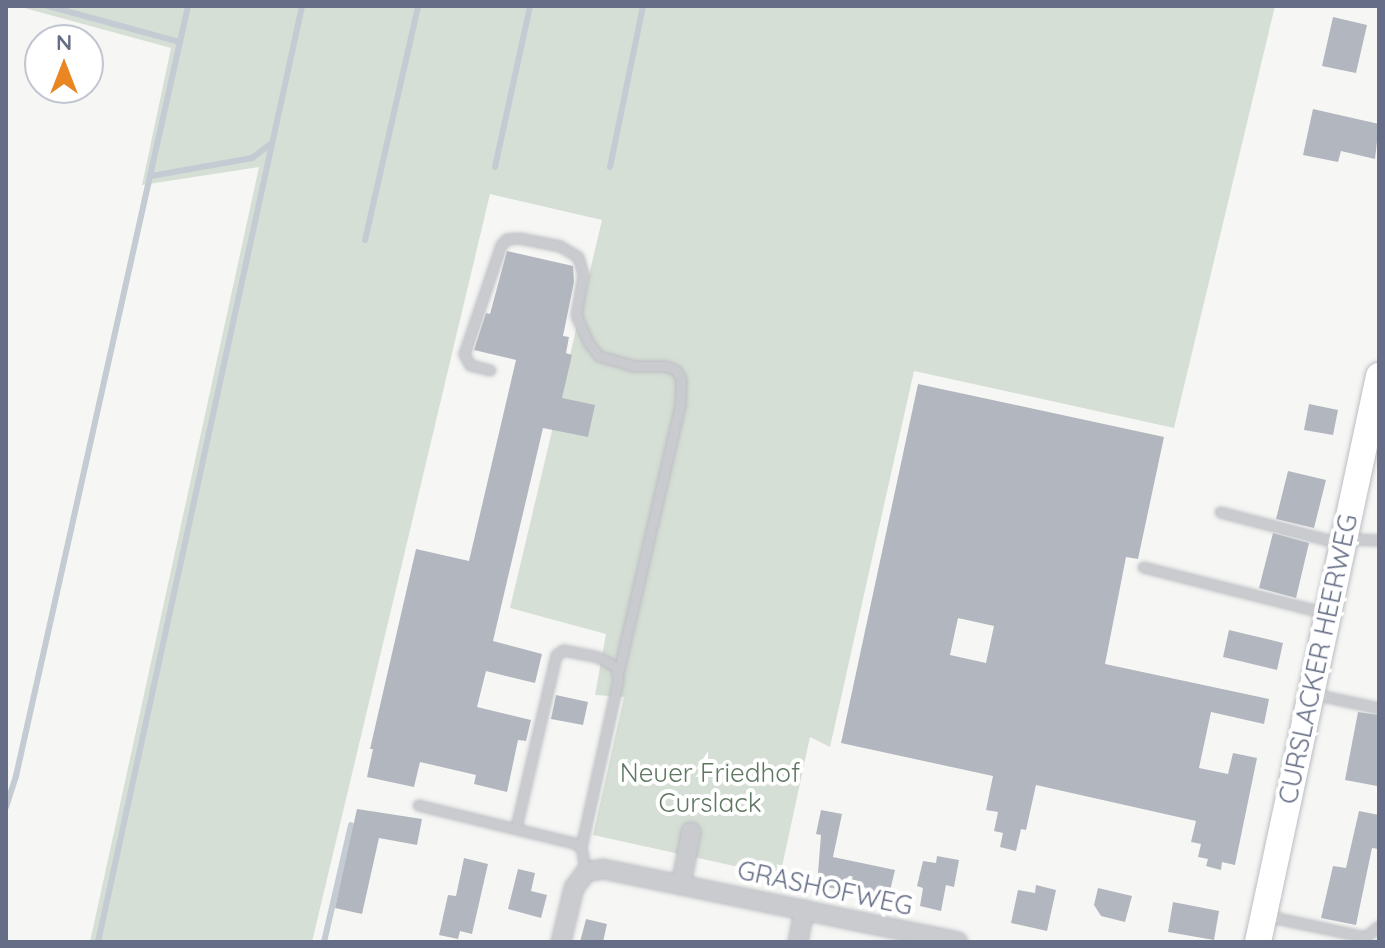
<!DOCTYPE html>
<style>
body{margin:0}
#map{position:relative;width:1385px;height:948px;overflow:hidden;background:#f6f7f4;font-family:Quicksand,sans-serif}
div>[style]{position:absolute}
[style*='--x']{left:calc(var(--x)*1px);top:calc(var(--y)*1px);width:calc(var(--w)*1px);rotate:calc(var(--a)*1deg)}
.green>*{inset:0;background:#d6dfd5}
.stream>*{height:6px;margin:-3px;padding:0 3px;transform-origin:3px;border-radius:3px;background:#c5cbd2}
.building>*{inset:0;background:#b2b6be}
.roads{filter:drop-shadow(0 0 2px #bbbdc3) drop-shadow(0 0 2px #bbbdc3)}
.service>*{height:9px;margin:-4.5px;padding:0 4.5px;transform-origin:4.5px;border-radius:4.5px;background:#c9cbcf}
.minor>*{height:18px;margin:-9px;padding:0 9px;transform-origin:9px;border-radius:9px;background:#c9cbcf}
.secondary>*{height:26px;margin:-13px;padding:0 13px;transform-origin:13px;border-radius:13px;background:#fff}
span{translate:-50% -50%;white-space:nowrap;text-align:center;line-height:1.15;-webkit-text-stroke:8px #fff;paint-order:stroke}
.street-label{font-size:26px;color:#656e86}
.park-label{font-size:26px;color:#607862}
.frame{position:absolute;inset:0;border:8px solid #656e86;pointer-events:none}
.north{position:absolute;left:24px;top:24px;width:80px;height:80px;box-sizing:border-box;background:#fff;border:2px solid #c1c5cf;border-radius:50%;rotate:0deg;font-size:22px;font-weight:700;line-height:32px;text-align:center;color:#656e86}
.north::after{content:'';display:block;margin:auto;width:28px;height:36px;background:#e98622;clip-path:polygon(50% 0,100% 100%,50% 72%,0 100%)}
</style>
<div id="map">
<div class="green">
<div style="clip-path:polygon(17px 6px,1275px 6px,1174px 428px,914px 371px,830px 747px,810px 737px,780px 876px,593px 835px,624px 697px,595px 695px,606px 634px,510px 608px,602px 220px,490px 194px,312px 942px,90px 942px,259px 167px,142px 185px,171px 48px)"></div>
</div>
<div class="stream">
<div style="--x:48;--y:6;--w:137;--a:15.3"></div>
<div style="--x:495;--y:167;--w:165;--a:-77.7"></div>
<div style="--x:610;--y:167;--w:164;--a:-78.4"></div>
<div style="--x:151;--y:176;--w:103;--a:-10.1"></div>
<div style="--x:252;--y:158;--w:25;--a:-37"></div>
<div style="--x:365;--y:240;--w:240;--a:-77.2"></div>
<div style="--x:6;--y:807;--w:33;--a:-72"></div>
<div style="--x:16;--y:776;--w:789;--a:-77.41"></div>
<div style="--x:98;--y:942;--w:958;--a:-77.7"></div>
<div style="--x:324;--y:942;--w:120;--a:-77"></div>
</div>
<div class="building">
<div style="clip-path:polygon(1333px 17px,1367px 25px,1356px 73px,1322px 66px)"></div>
<div style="clip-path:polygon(1313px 109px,1379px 124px,1375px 159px,1341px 151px,1338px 162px,1303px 155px)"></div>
<div style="clip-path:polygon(507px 251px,573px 266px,574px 282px,563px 336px,569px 337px,566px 353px,572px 355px,562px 398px,595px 405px,588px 437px,543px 428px,493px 641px,542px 654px,535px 683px,486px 671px,477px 707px,531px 720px,526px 741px,518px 740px,507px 792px,474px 784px,476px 775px,420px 762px,414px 787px,367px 777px,373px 749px,370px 749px,416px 549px,469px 561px,516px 360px,474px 350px,486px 313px,490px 314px)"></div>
<div style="clip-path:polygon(evenodd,918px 384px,1164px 437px,1138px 559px,1126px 557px,1105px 664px,1269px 699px,1264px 724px,1211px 712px,1199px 768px,1228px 774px,1233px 753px,1257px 758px,1235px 865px,1222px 862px,1221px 870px,1206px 866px,1208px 859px,1198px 857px,1201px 844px,1191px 842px,1196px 821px,1036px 785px,1026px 830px,1021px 829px,1016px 851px,1000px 847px,1003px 833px,994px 831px,998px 812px,986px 810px,993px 776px,841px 743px,918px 384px,958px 618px,994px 626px,986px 663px,950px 655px,958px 618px)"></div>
<div style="clip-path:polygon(1309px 404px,1338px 410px,1333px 435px,1304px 430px)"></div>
<div style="clip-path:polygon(1288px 471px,1326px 480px,1314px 528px,1276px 519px)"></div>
<div style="clip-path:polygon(1273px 533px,1309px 543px,1296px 598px,1259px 588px)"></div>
<div style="clip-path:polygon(1229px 630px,1283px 643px,1277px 670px,1223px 657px)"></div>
<div style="clip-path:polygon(556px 695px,588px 702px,583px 725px,551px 719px)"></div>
<div style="clip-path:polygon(1358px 712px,1379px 715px,1377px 786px,1345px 780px)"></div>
<div style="clip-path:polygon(357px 809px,422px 819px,417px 845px,379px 838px,362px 914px,335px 908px)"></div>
<div style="clip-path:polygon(821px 810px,842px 814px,833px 857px,895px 870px,888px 899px,817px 885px,821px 835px,816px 834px)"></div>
<div style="clip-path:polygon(1359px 811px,1379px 815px,1379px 849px,1372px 848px,1356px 925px,1321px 918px,1333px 866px,1346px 868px)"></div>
<div style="clip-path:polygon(937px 856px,959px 860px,954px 887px,946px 885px,941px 911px,920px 906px,923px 888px,917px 886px,923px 861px,936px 863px)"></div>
<div style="clip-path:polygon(464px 858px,488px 864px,472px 934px,460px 931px,458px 939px,439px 935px,448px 895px,456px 896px)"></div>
<div style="clip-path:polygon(518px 869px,535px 873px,531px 891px,547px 895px,541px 918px,508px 909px)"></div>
<div style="clip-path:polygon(1036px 885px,1056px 890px,1047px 931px,1011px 923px,1018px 890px,1035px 893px)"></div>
<div style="clip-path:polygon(1098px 888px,1132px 896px,1125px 922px,1101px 916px,1094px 905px)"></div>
<div style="clip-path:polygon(1173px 902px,1219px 911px,1214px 940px,1168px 932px)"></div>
<div style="clip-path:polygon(586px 919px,607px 924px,603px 942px,580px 942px)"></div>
</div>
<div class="roads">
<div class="service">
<div style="--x:490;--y:370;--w:21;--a:-166"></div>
<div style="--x:470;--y:365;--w:13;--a:-119"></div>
<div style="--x:464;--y:354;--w:115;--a:-71.3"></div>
<div style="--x:501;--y:245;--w:8;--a:-50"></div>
<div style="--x:506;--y:239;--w:13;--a:-4"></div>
<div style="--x:519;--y:238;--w:42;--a:11"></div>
<div style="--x:560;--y:246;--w:21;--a:31"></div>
<div style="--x:578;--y:257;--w:19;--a:74"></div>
<div style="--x:583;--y:275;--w:41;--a:99.9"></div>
<div style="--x:576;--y:315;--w:30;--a:66"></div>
<div style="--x:588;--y:342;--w:18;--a:52"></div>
<div style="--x:599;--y:356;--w:36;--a:16"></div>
<div style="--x:634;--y:366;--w:31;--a:0"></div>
<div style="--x:665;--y:366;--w:12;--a:20"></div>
<div style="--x:676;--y:370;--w:10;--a:61"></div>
<div style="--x:681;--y:379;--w:26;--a:92"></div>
<div style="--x:680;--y:405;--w:276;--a:103"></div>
<div style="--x:1220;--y:512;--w:124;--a:14.5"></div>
<div style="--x:1348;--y:539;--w:31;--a:2"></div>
<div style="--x:1143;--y:567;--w:189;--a:14.1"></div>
<div style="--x:1314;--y:694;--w:66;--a:12.2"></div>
<div style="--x:418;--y:805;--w:161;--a:13.7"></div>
<div style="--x:574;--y:843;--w:8;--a:30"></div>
<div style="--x:581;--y:847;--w:25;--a:79"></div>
<div style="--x:516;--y:827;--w:177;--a:-76.9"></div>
<div style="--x:556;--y:655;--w:9;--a:-36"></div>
<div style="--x:563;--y:650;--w:36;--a:11"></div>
<div style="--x:598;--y:657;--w:21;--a:29"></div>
<div style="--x:616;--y:667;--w:13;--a:81"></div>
<div style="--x:618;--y:680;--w:171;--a:102.5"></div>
<div style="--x:1267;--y:916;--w:100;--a:12.1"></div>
<div style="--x:1365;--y:937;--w:18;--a:-38"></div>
</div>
<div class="minor">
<div style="--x:681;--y:885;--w:54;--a:-79.3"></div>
<div style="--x:561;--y:942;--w:56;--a:-76.5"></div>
<div style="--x:574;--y:888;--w:20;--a:-53"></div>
<div style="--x:586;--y:872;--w:17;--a:-10"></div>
<div style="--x:603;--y:869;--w:362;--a:11.6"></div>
<div style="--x:798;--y:942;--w:33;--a:-79"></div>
</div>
<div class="secondary">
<div style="--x:1258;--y:942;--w:579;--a:-77.93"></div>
</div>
</div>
<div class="street-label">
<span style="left:1318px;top:659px;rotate:-78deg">CURSLACKER HEERWEG</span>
<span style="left:825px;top:888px;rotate:12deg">GRASHOFWEG</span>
</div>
<div class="park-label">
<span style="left:710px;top:788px">Neuer Friedhof<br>Curslack</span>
</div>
<div class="frame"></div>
<div class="north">N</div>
</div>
